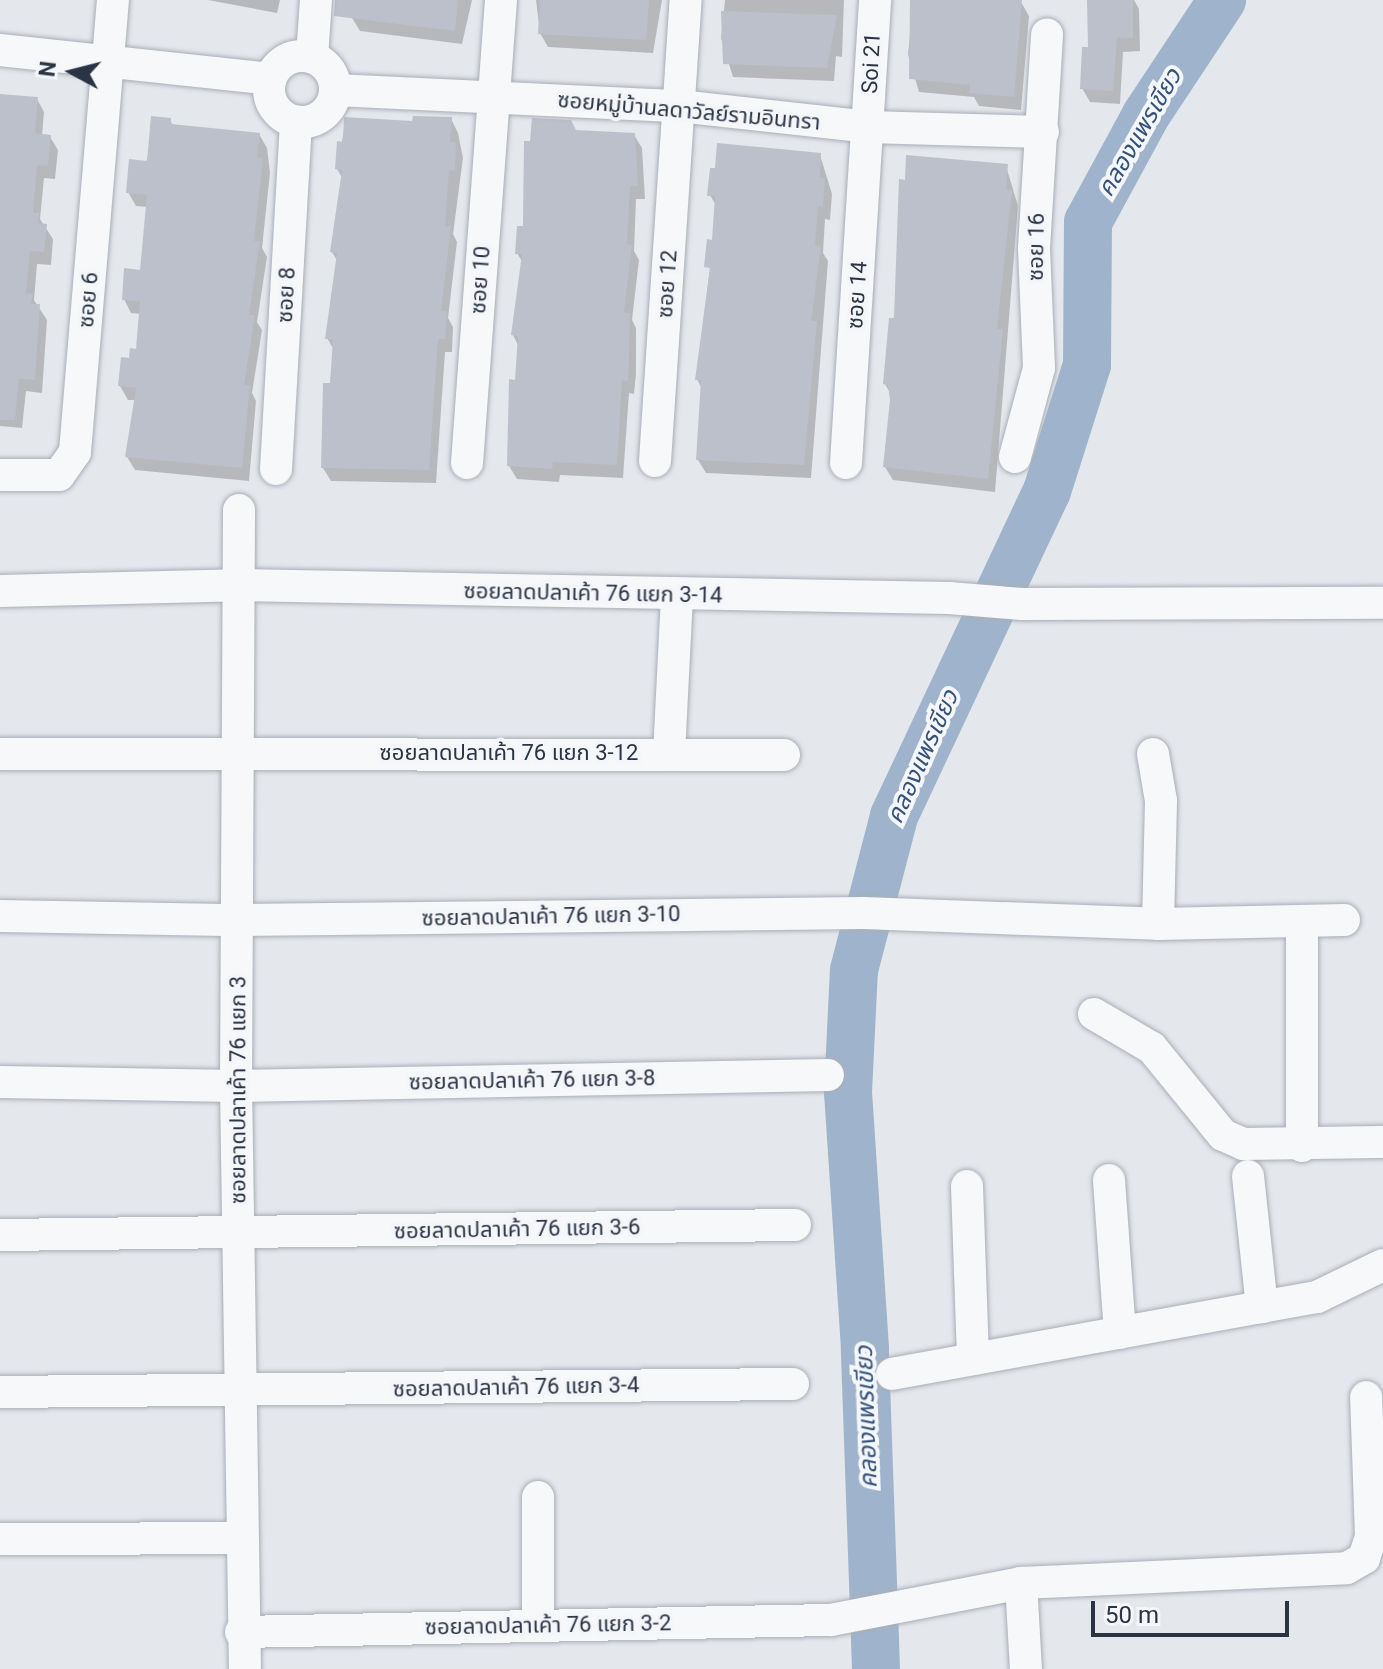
<!DOCTYPE html>
<meta charset="utf-8">
<style>
body{margin:0}
#map{position:relative;width:1383px;height:1669px;overflow:hidden;background:#e4e7ec;font-family:Roboto,"Noto Sans Thai",sans-serif}
div>[style]{position:absolute}
[style*='--x']{left:calc(var(--x)*1px);top:calc(var(--y)*1px);width:calc(var(--w)*1px);rotate:calc(var(--a)*1deg)}
.shadow>*{inset:0;background:#0003}
.river>*{height:48px;margin:-24px;padding:0 24px;transform-origin:24px;border-radius:24px;background:#9fb4cc}
.building>*{inset:0;background:#bbc0ca}
.roads{filter:drop-shadow(0 0 2px #a9aeb7) drop-shadow(0 0 2px #a9aeb7)}
.minor>*{height:32px;margin:-16px;padding:0 16px;transform-origin:16px;border-radius:16px;background:#f7f8fa}
.minor>.ring{margin:-16px;padding:0;box-sizing:content-box;background:none;border:32px solid #f7f8fa;border-radius:50%}
span{translate:-50% -50%;white-space:nowrap;text-align:center;line-height:1.15;-webkit-text-stroke:8px #f4f6f9;paint-order:stroke}
.street-label{font-size:22px;color:#2b3445}
.water-label{font-size:24px;color:#34527a;font-style:italic}
.north{position:absolute;left:32px;top:32px;width:80px;height:80px;-webkit-text-stroke:6px #f4f6f9;paint-order:stroke;rotate:277deg;font-size:22px;font-weight:700;line-height:32px;text-align:center;color:#2b3445}
.north::after{content:'';display:block;margin:auto;width:28px;height:36px;background:#2b3445;clip-path:polygon(50% 0,100% 100%,50% 72%,0 100%)}
.scale{position:absolute;left:1091px;top:1601px;width:198px;height:36px;box-sizing:border-box;border:4px solid #2b3445;border-top:0;padding-left:10px;font-size:24px;line-height:28px;white-space:nowrap;color:#2b3445;-webkit-text-stroke:6px #f4f6f9;paint-order:stroke}
</style>
<div id="map">
<div class="shadow">
<div style="clip-path:polygon(208px 0,280px 0,277px 13px)"></div>
<div style="clip-path:polygon(353px 0,472px 0,462px 44px,360px 31px,352px 18px)"></div>
<div style="clip-path:polygon(536px 0,662px 0,653px 53px,548px 47px,540px 33px)"></div>
<div style="clip-path:polygon(725px 0,844px 0,842px 57px,836px 56px,834px 81px,733px 77px,721px 38px)"></div>
<div style="clip-path:polygon(914px 0,1021px 2px,1029px 16px,1021px 110px,979px 106px,974px 97px,919px 92px,908px 54px)"></div>
<div style="clip-path:polygon(1089px 0,1134px 0,1139px 9px,1140px 51px,1123px 52px,1120px 104px,1090px 102px,1082px 88px,1090px 49px)"></div>
<div style="clip-path:polygon(0 96px,37px 99px,44px 112px,42px 136px,50px 137px,58px 150px,55px 179px,44px 178px,40px 219px,53px 239px,51px 265px,37px 264px,34px 300px,47px 320px,42px 393px,26px 391px,22px 428px,0 426px)"></div>
<div style="clip-path:polygon(346px 119px,414px 124px,451px 119px,458px 133px,463px 158px,453px 234px,457px 242px,448px 318px,453px 327px,452px 352px,445px 352px,436px 483px,331px 481px,323px 468px,334px 350px,327px 338px,338px 262px,332px 252px,343px 179px,337px 169px)"></div>
<div style="clip-path:polygon(170px 120px,173px 126px,259px 134px,267px 148px,270px 173px,262px 248px,267px 257px,257px 322px,262px 330px,252px 393px,256px 401px,249px 481px,135px 470px,127px 457px,136px 400px,128px 400px,120px 386px,138px 351px,141px 314px,131px 313px,124px 299px,142px 272px,148px 207px,136px 206px,128px 192px)"></div>
<div style="clip-path:polygon(576px 132px,634px 135px,642px 148px,645px 199px,636px 199px,634px 251px,639px 260px,632px 320px,636px 328px,636px 374px,634px 394px,629px 393px,623px 478px,560px 475px,559px 482px,517px 479px,509px 466px,519px 347px,513px 335px,523px 263px,517px 253px)"></div>
<div style="clip-path:polygon(820px 155px,832px 194px,830px 220px,825px 219px,823px 253px,828px 261px,811px 478px,706px 473px,698px 460px,702px 389px,697px 379px,717px 207px,710px 195px)"></div>
<div style="clip-path:polygon(1006px 166px,1018px 206px,995px 492px,893px 480px,885px 467px,892px 396px,885px 384px,896px 320px)"></div>
</div>
<div class="river">
<div style="--x:876;--y:1669;--w:321;--a:-92"></div>
<div style="--x:865;--y:1348;--w:257;--a:-93.8"></div>
<div style="--x:848;--y:1092;--w:122;--a:-87.2"></div>
<div style="--x:854;--y:970;--w:159;--a:-75.4"></div>
<div style="--x:894;--y:816;--w:359;--a:-64.8"></div>
<div style="--x:1047;--y:491;--w:132;--a:-72.4"></div>
<div style="--x:1087;--y:365;--w:143;--a:-89.6"></div>
<div style="--x:1088;--y:222;--w:122;--a:-61.5"></div>
<div style="--x:1146;--y:115;--w:138;--a:-56.5"></div>
</div>
<div class="building">
<div style="clip-path:polygon(335px 0,458px 0,455px 31px,334px 16px)"></div>
<div style="clip-path:polygon(540px 0,649px 0,646px 40px,538px 34px)"></div>
<div style="clip-path:polygon(910px 0,1022px 0,1014px 97px,969px 93px,970px 85px,909px 79px)"></div>
<div style="clip-path:polygon(1087px 0,1133px 0,1133px 38px,1117px 38px,1113px 91px,1080px 89px,1082px 47px,1088px 47px)"></div>
<div style="clip-path:polygon(721px 11px,837px 15px,827px 68px,723px 64px)"></div>
<div style="clip-path:polygon(0 94px,38px 97px,35px 133px,51px 135px,48px 166px,37px 165px,33px 213px,39px 213px,38px 223px,47px 224px,44px 252px,30px 251px,26px 293px,33px 294px,31px 304px,40px 304px,35px 380px,19px 379px,15px 420px,0 420px)"></div>
<div style="clip-path:polygon(151px 116px,171px 118px,171px 124px,260px 133px,257px 157px,263px 158px,254px 241px,260px 241px,249px 315px,255px 315px,244px 385px,250px 386px,242px 468px,125px 457px,136px 388px,118px 386px,121px 357px,129px 358px,130px 348px,136px 349px,140px 301px,122px 300px,124px 268px,140px 270px,147px 195px,126px 193px,129px 159px,147px 161px)"></div>
<div style="clip-path:polygon(413px 116px,452px 117px,450px 142px,456px 143px,455px 171px,449px 170px,445px 226px,451px 226px,441px 311px,447px 311px,445px 339px,438px 339px,429px 470px,321px 468px,323px 383px,330px 383px,333px 339px,325px 339px,337px 253px,330px 252px,342px 170px,335px 169px,337px 141px,343px 142px,344px 117px,412px 121px)"></div>
<div style="clip-path:polygon(532px 118px,571px 120px,576px 130px,635px 133px,638px 186px,630px 186px,627px 244px,632px 245px,624px 312px,630px 313px,629px 359px,628px 381px,622px 380px,617px 465px,553px 462px,552px 469px,507px 466px,509px 379px,515px 380px,518px 336px,511px 335px,522px 254px,515px 254px,517px 226px,523px 226px,524px 141px,530px 141px)"></div>
<div style="clip-path:polygon(717px 143px,821px 153px,820px 178px,825px 178px,823px 207px,818px 206px,815px 245px,821px 246px,811px 321px,817px 321px,804px 465px,696px 460px,701px 380px,695px 380px,710px 268px,704px 267px,707px 239px,712px 240px,715px 196px,707px 196px,710px 168px,715px 168px)"></div>
<div style="clip-path:polygon(906px 155px,1008px 164px,1006px 189px,1012px 190px,997px 329px,1003px 329px,988px 479px,883px 467px,890px 400px,888px 385px,883px 384px,889px 318px,894px 318px,899px 179px,905px 180px)"></div>
</div>
<div class="roads">
<div class="minor">
<div style="--x:0;--y:50;--w:272;--a:6.1"></div>
<div class="ring" style="left:269px;top:56px;width:34px;height:34px"></div>
<div style="--x:312;--y:57;--w:57;--a:-86"></div>
<div style="--x:335;--y:90;--w:344;--a:2.7"></div>
<div style="--x:679;--y:106;--w:190;--a:6.3"></div>
<div style="--x:868;--y:127;--w:175;--a:1.6"></div>
<div style="--x:1015;--y:457;--w:92;--a:-74.9"></div>
<div style="--x:1039;--y:368;--w:120;--a:-92.4"></div>
<div style="--x:1034;--y:248;--w:214;--a:-86.5"></div>
<div style="--x:655;--y:461;--w:462;--a:-86.2"></div>
<div style="--x:467;--y:463;--w:464;--a:-85.8"></div>
<div style="--x:846;--y:463;--w:464;--a:-86.4"></div>
<div style="--x:276;--y:469;--w:348;--a:-86.7"></div>
<div style="--x:0;--y:475;--w:59;--a:0"></div>
<div style="--x:59;--y:475;--w:28;--a:-55"></div>
<div style="--x:75;--y:452;--w:454;--a:-85.2"></div>
<div style="--x:239;--y:510;--w:576;--a:90.3"></div>
<div style="--x:236;--y:1086;--w:583;--a:89.12"></div>
<div style="--x:0;--y:591;--w:238;--a:-1.4"></div>
<div style="--x:238;--y:585;--w:711;--a:1.05"></div>
<div style="--x:949;--y:598;--w:73;--a:4.7"></div>
<div style="--x:1022;--y:604;--w:361;--a:-0.2"></div>
<div style="--x:0;--y:754;--w:784;--a:0.07"></div>
<div style="--x:669;--y:754;--w:159;--a:-87.1"></div>
<div style="--x:1153;--y:754;--w:48;--a:80.3"></div>
<div style="--x:1161;--y:801;--w:123;--a:91.4"></div>
<div style="--x:0;--y:916;--w:239;--a:1"></div>
<div style="--x:239;--y:920;--w:624;--a:-0.64"></div>
<div style="--x:863;--y:913;--w:295;--a:2.1"></div>
<div style="--x:1158;--y:924;--w:186;--a:-1.2"></div>
<div style="--x:1302;--y:938;--w:208;--a:90"></div>
<div style="--x:1094;--y:1014;--w:67;--a:30.4"></div>
<div style="--x:1152;--y:1048;--w:112;--a:50.8"></div>
<div style="--x:1223;--y:1135;--w:22;--a:24"></div>
<div style="--x:1243;--y:1144;--w:140;--a:-0.8"></div>
<div style="--x:0;--y:1082;--w:236;--a:1"></div>
<div style="--x:236;--y:1086;--w:592;--a:-1.06"></div>
<div style="--x:1248;--y:1176;--w:132;--a:83.9"></div>
<div style="--x:1109;--y:1180;--w:153;--a:85.9"></div>
<div style="--x:967;--y:1186;--w:173;--a:88"></div>
<div style="--x:0;--y:1235;--w:795;--a:-0.72"></div>
<div style="--x:892;--y:1374;--w:432;--a:-10.3"></div>
<div style="--x:1317;--y:1297;--w:73;--a:-25.9"></div>
<div style="--x:0;--y:1392;--w:793;--a:-0.58"></div>
<div style="--x:538;--y:1497;--w:128;--a:90"></div>
<div style="--x:0;--y:1539;--w:241;--a:-0.2"></div>
<div style="--x:1021;--y:1583;--w:86;--a:86.7"></div>
<div style="--x:241;--y:1632;--w:590;--a:-1.17"></div>
<div style="--x:831;--y:1620;--w:194;--a:-11"></div>
<div style="--x:1021;--y:1583;--w:326;--a:-2.6"></div>
<div style="--x:1347;--y:1568;--w:20;--a:-30"></div>
<div style="--x:1364;--y:1558;--w:22;--a:-72"></div>
<div style="--x:1371;--y:1537;--w:140;--a:-92"></div>
</div>
</div>
<div class="street-label">
<span style="left:871px;top:63px;rotate:-87deg">Soi 21</span>
<span style="left:689px;top:111px;rotate:5deg">ซอยหมู่บ้านลดาวัลย์รามอินทรา</span>
<span style="left:1036px;top:247px;rotate:-89deg">ซอย 16</span>
<span style="left:480px;top:280px;rotate:-86deg">ซอย 10</span>
<span style="left:667px;top:284px;rotate:-86deg">ซอย 12</span>
<span style="left:286px;top:295px;rotate:-87deg">ซอย 8</span>
<span style="left:857px;top:295px;rotate:-86deg">ซอย 14</span>
<span style="left:88px;top:300px;rotate:-85deg">ซอย 6</span>
<span style="left:593px;top:593px;rotate:1deg">ซอยลาดปลาเค้า 76 แยก 3-14</span>
<span style="left:509px;top:753px">ซอยลาดปลาเค้า 76 แยก 3-12</span>
<span style="left:551px;top:916px;rotate:-1deg">ซอยลาดปลาเค้า 76 แยก 3-10</span>
<span style="left:532px;top:1080px;rotate:-1deg">ซอยลาดปลาเค้า 76 แยก 3-8</span>
<span style="left:238px;top:1090px;rotate:-90deg">ซอยลาดปลาเค้า 76 แยก 3</span>
<span style="left:517px;top:1229px;rotate:-1deg">ซอยลาดปลาเค้า 76 แยก 3-6</span>
<span style="left:516px;top:1387px;rotate:-1deg">ซอยลาดปลาเค้า 76 แยก 3-4</span>
<span style="left:548px;top:1625px;rotate:-1deg">ซอยลาดปลาเค้า 76 แยก 3-2</span>
</div>
<div class="water-label">
<span style="left:1140px;top:133px;rotate:-60deg">คลองแพรเขียว</span>
<span style="left:923px;top:757px;rotate:-66deg">คลองแพรเขียว</span>
<span style="left:867px;top:1417px;rotate:-92deg">คลองแพรเขียว</span>
</div>
<div class="north">N</div>
<div class="scale">50 m</div>
</div>
